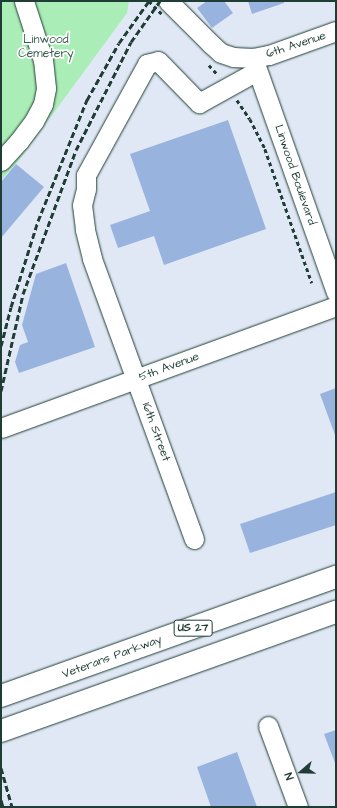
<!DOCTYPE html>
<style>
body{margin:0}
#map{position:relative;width:337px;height:808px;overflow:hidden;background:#e0e8f5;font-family:"Architects Daughter",sans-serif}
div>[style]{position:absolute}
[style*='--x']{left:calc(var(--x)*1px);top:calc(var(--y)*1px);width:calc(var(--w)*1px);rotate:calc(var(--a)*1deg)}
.green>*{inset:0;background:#abedb6}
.building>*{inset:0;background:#99b3df}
.path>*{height:2.5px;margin-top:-1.25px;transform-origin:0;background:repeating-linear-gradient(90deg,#1f3d34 0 4px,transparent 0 7px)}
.roads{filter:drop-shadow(0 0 1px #1f3d34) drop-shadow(0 0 1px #1f3d34)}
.minor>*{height:19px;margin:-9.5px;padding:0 9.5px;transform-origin:9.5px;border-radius:9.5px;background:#fff}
.major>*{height:22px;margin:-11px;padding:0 11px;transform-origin:11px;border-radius:11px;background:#fff}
.rail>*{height:3px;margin-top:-1.5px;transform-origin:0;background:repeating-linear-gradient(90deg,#1f3d34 0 6px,transparent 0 9px)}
.path-bridge>*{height:2.5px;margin-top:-1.25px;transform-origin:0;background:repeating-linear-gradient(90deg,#1f3d34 0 4px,transparent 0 7px)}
span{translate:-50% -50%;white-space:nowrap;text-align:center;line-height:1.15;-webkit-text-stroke:3.5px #fff;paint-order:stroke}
.shield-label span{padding:1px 3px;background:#fff;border:1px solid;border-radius:3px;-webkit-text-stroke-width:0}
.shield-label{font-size:11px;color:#1f3d34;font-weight:700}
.park-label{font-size:12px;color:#3b604e}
.street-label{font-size:12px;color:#1f3d34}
.frame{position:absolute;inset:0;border:2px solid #1f3d34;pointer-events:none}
.north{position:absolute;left:281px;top:752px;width:40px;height:40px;-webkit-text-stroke:3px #fff;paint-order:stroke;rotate:250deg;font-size:11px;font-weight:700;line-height:16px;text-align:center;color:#1f3d34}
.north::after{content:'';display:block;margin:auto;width:14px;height:18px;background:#1f3d34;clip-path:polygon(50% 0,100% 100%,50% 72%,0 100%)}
</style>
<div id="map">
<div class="green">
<div style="clip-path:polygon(1px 1px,129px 1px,127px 13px,19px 160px,1px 180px)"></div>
</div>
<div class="building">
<div style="clip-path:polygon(207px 1px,224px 1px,233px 13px,212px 28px,197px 8px)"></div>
<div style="clip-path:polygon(248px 1px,284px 1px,284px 3px,252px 14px)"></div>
<div style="clip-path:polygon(228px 120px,266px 229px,164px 265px,154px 236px,118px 248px,110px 225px,150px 211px,130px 154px)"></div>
<div style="clip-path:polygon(16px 164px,44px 187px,1px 238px,1px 182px)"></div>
<div style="clip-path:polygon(66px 263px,95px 347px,19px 373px,15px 362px,20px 345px,28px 342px,22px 325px,36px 274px)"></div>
<div style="clip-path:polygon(336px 388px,336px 434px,335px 435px,320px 394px)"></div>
<div style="clip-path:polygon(336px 492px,336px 525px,250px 553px,240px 524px)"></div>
<div style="clip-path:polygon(336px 730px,336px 763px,335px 763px,324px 734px)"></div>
<div style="clip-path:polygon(237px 752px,257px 807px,211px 807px,197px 767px)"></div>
</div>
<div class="path">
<div style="--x:209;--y:65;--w:13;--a:48"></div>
<div style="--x:237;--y:100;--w:23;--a:56"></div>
<div style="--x:250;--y:119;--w:34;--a:63"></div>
<div style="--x:265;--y:149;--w:142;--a:70.7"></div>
</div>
<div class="roads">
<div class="minor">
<div style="--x:168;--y:1;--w:61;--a:45"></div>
<div style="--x:211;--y:44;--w:13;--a:42"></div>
<div style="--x:221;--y:53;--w:13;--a:18"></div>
<div style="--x:233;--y:57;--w:20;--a:3"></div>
<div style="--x:253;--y:58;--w:16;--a:-11"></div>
<div style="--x:269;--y:55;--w:71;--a:-19.7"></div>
<div style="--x:253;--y:58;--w:249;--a:70.5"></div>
<div style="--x:1;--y:161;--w:27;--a:-48"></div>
<div style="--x:19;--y:141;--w:25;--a:-53"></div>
<div style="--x:34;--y:121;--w:19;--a:-62"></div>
<div style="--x:43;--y:104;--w:16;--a:-79"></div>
<div style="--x:46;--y:88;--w:28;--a:-96"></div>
<div style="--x:43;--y:60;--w:62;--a:-107.9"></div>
<div style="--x:1;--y:428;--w:357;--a:-20"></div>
<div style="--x:194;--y:539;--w:299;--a:-110"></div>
<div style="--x:92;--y:258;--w:30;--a:-104"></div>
<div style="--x:85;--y:229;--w:24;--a:-97"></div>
<div style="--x:82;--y:205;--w:16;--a:-76"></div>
<div style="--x:86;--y:189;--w:14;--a:-90"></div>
<div style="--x:86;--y:175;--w:127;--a:-61.2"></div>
<div style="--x:147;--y:64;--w:11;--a:-15"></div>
<div style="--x:158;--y:61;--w:59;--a:45.7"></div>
<div style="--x:199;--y:103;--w:66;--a:-28.9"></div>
<div style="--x:268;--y:726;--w:86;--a:69.7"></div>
</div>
<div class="major">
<div style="--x:1;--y:696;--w:356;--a:-19.6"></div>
<div style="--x:1;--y:731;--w:356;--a:-19.6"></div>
</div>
</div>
<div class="rail">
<div style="--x:1;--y:346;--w:40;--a:-75.6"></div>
<div style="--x:11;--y:307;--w:90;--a:-72.6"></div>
<div style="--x:38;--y:221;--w:131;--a:-68"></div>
<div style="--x:87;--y:100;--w:65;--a:-60.7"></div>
<div style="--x:119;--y:43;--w:52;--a:-54.5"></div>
<div style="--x:1;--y:391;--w:99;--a:-77.2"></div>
<div style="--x:23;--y:294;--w:153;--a:-69.8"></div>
<div style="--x:76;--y:150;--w:121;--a:-63"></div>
<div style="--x:131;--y:42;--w:50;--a:-54.7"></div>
<div style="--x:1;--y:768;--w:41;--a:74.2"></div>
<div style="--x:1;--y:800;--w:7;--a:74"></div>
</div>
<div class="path-bridge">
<div style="--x:149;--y:1;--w:20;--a:45"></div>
</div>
<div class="shield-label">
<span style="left:193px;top:628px">US 27</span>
</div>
<div class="park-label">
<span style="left:46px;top:47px">Linwood<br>Cemetery</span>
</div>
<div class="street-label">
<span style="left:296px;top:45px;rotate:-18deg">6th Avenue</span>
<span style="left:295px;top:175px;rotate:71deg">Linwood Boulevard</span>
<span style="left:169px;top:367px;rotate:-20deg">5th Avenue</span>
<span style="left:156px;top:432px;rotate:70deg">16th Street</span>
<span style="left:112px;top:657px;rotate:-20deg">Veterans Parkway</span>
</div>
<div class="frame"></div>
<div class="north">N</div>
</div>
